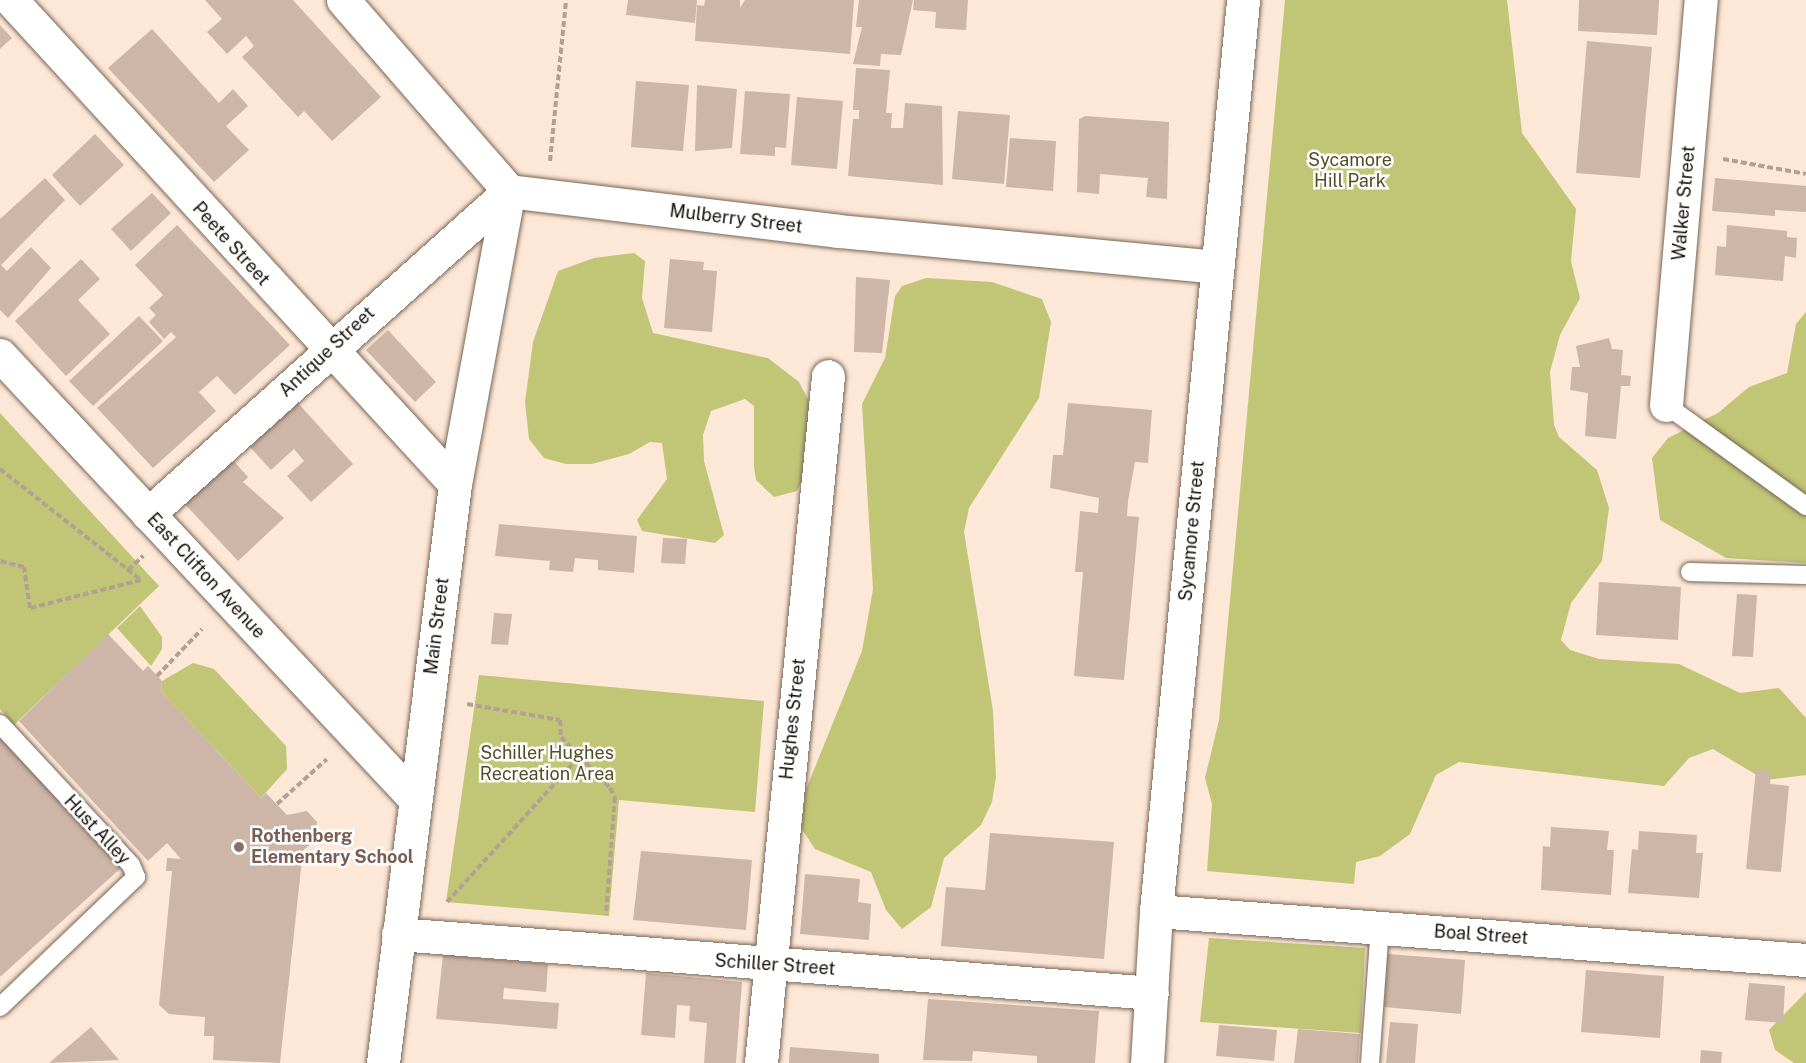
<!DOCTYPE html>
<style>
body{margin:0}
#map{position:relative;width:1806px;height:1063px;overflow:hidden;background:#fde7d6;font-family:"Public Sans",sans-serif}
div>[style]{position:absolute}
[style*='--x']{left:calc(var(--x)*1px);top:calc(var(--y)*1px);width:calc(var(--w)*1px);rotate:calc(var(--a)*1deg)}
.green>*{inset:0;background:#c1c576}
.building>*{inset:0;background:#cdb5a8}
.path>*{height:4px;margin-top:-2px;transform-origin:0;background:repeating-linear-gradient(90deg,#b2a193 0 6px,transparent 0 9px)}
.roads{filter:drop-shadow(0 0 2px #786657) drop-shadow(0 0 2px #786657)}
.service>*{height:18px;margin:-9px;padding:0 9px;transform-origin:9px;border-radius:9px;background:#fff}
.minor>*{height:33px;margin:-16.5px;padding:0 16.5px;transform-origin:16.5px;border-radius:16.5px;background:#fff}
.secondary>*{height:33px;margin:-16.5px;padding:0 16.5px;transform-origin:16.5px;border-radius:16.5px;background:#fff}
.dots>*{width:16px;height:16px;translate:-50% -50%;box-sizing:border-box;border:3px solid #fff;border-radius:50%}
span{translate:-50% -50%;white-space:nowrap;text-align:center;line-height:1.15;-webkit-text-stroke:5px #fff;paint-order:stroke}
.park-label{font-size:18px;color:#4e5025}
.street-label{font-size:18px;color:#17100a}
.education-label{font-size:18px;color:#785e54;font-weight:700}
.left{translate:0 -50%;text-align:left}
</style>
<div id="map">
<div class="green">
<div style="clip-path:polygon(1285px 0,1507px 0,1522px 133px,1576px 209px,1571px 261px,1580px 298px,1560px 335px,1550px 372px,1554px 425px,1559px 437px,1597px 470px,1609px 508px,1602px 561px,1571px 603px,1561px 640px,1570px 650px,1599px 659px,1679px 664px,1740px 693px,1779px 688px,1806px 718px,1806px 775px,1765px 780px,1713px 749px,1689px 758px,1664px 786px,1459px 762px,1436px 775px,1410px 834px,1380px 856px,1356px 862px,1354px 884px,1207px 871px,1212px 804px,1205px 778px,1219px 720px)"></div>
<div style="clip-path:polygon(634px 253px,645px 261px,642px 298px,653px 333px,768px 358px,799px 382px,811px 405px,803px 479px,797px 491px,774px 497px,756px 480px,754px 467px,754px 406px,745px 399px,711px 411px,703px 435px,704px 461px,724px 535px,715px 543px,642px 531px,637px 520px,667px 479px,662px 443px,650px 442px,629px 454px,592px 464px,566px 464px,544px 458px,529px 439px,525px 402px,533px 342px,558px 271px,594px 258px)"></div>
<div style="clip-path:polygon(926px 278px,992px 282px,1042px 299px,1051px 322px,1039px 398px,969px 508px,964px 532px,993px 711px,996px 777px,992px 802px,981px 825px,944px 858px,931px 907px,902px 929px,886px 910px,871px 872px,815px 849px,801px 828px,805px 792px,862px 651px,873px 589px,862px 404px,885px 358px,895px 296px,902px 286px)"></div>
<div style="clip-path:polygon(1806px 312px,1806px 563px,1726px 558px,1660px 520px,1652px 458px,1668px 438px,1718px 413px,1749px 387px,1787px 373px,1796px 324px)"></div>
<div style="clip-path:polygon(0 413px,159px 586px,14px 725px,0 709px)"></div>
<div style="clip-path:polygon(140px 606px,162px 637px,162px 649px,151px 666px,117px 628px)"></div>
<div style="clip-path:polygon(193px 663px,214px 669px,286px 746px,287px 769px,261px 798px,161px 691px,162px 681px)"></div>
<div style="clip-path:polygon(479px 675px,764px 701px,755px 812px,619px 800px,609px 916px,446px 902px)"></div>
<div style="clip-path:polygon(1209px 938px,1365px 948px,1361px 1033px,1200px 1022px)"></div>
<div style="clip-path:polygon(1806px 992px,1806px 1063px,1794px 1063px,1775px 1050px,1769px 1030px)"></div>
</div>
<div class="building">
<div style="clip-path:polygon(205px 0,293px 0,381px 97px,332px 141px,304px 111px,298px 117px,242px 57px,254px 46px,246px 36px,227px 54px,207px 32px,222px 19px)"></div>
<div style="clip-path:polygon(628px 0,697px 0,695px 23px,626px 15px)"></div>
<div style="clip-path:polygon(705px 0,740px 0,740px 8px,745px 0,854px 0,850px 54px,695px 41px,697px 5px,704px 6px)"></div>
<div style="clip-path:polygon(859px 0,913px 0,901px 55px,881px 54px,880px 66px,853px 64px,862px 27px,856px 27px)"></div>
<div style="clip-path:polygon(914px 0,968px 0,966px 30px,935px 28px,936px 12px,913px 10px)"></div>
<div style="clip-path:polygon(1579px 0,1659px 0,1657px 35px,1578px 31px)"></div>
<div style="clip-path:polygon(0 25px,12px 38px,0 49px)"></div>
<div style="clip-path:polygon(152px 29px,219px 103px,233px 89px,248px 106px,226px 126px,249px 150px,214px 182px,108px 68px)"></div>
<div style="clip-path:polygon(1587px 41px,1652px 47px,1640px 178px,1576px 173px)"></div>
<div style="clip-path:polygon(856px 68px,890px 70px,886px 113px,892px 113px,891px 128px,903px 128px,905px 103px,942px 106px,943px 185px,848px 176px,853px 119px,859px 119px,859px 110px,853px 110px)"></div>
<div style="clip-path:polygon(636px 81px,689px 85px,683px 151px,631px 147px)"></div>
<div style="clip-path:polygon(697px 85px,737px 89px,732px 148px,695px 151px)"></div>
<div style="clip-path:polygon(745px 91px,790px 94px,786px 148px,775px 147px,775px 156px,740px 154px)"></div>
<div style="clip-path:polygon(797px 97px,843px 101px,837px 169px,791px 165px)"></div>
<div style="clip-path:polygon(958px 111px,1010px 115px,1004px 184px,952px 179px)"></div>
<div style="clip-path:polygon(1085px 116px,1169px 122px,1167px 199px,1146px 197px,1148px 178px,1100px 174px,1099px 194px,1077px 192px,1079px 119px)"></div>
<div style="clip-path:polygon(95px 134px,124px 165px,80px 206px,52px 175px)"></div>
<div style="clip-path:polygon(1010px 138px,1056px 141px,1053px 191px,1006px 187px)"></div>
<div style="clip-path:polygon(45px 178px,65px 200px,1px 265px,7px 271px,31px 247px,51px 268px,8px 318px,0 310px,0 219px)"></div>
<div style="clip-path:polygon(1715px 178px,1806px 186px,1806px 212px,1775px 210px,1775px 216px,1712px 211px)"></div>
<div style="clip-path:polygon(152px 193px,171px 213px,131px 251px,111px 229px)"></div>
<div style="clip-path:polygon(177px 225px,290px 345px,235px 395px,217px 376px,199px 392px,216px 411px,153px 468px,97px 408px,176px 337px,171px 332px,164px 339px,149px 322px,156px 315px,149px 308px,163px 295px,135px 265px)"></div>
<div style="clip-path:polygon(1727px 225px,1787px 231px,1787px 237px,1797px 238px,1796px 258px,1785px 256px,1783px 281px,1715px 275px,1717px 246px,1726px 247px)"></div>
<div style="clip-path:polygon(81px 259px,100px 279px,78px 300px,110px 334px,66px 376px,15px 321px)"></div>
<div style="clip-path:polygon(670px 259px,704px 262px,703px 270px,717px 271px,712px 332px,664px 328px)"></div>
<div style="clip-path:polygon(856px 277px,890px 280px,882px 353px,854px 352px)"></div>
<div style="clip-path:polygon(139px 316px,163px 341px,93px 406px,69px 381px)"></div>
<div style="clip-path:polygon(388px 330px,436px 382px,415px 402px,366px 350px)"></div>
<div style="clip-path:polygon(1609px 338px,1612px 349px,1623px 350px,1621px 375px,1631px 376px,1630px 386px,1621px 386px,1616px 439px,1585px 436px,1588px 393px,1570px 390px,1572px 367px,1580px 367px,1576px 346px)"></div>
<div style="clip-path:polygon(298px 403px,353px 464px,311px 502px,287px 476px,304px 461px,294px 449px,271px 470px,250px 447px)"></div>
<div style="clip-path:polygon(1068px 403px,1152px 410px,1148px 463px,1135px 462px,1128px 501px,1127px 516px,1139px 517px,1124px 680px,1074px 676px,1083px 572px,1075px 572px,1080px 511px,1098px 513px,1099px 498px,1050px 488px,1053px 455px,1063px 455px)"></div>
<div style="clip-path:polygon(231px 458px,248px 477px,243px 482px,284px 518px,238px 561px,182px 501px)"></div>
<div style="clip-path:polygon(499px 524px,637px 536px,634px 573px,598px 570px,598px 560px,575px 558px,573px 572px,549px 570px,550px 561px,495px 556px)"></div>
<div style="clip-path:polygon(663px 538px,687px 539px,685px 564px,661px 563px)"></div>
<div style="clip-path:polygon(1599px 582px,1681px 587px,1678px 640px,1596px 635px)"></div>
<div style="clip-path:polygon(1737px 594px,1757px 595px,1753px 657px,1732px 656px)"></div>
<div style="clip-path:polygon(494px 613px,512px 614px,508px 645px,491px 644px)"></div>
<div style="clip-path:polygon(108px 634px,143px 671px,148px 666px,162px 681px,161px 691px,261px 798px,266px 793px,287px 815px,307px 811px,317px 822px,314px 842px,303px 850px,280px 1063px,213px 1060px,214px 1036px,204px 1036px,205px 1017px,169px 1014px,159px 1005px,172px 871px,166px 871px,167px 858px,181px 859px,167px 843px,148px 861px,19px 721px)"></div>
<div style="clip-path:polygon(0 735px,121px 868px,0 977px)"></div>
<div style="clip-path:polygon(1756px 769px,1771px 771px,1770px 784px,1789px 786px,1781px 872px,1746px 869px)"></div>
<div style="clip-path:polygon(1551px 827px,1609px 831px,1607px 850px,1614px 850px,1611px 895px,1541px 890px,1543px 846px,1550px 847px)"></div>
<div style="clip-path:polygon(1639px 831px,1697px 835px,1696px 853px,1703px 853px,1699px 898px,1628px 893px,1632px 849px,1638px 850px)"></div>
<div style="clip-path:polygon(990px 833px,1114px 842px,1104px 959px,941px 946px,946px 887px,985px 890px)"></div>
<div style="clip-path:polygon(641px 851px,752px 860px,746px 930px,633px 920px)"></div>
<div style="clip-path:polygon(805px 874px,860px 879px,858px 902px,871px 904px,869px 940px,800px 934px)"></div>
<div style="clip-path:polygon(1388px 954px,1465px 960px,1461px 1014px,1384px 1007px)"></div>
<div style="clip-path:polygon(443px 955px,548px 964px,546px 992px,504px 988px,503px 999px,559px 1003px,557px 1029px,436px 1019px)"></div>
<div style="clip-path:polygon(1586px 970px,1664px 976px,1660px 1038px,1581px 1032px)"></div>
<div style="clip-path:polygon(646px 973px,742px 982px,736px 1063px,704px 1063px,707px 1023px,689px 1021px,690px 1006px,677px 1005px,675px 1038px,641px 1035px)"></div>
<div style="clip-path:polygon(1749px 983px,1785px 986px,1783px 1023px,1745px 1020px)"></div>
<div style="clip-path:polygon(928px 999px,1099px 1011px,1095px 1063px,1037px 1063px,1037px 1056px,973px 1051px,972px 1061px,923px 1060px)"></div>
<div style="clip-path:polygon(1390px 1022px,1418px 1024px,1415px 1063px,1386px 1063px)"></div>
<div style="clip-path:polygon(1219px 1025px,1277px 1030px,1274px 1061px,1216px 1056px)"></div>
<div style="clip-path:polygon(91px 1027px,119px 1060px,49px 1063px)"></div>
<div style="clip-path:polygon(1298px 1029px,1360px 1034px,1358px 1063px,1294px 1063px)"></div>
<div style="clip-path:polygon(790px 1047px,879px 1054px,879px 1063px,789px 1063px)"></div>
<div style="clip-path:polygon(1701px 1050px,1722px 1052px,1721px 1063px,1700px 1063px)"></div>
</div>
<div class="path">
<div style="--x:1723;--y:159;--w:84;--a:10.2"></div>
<div style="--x:550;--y:161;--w:162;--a:-84.3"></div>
<div style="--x:0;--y:469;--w:179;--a:38.2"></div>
<div style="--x:141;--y:580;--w:114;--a:165.8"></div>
<div style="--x:30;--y:608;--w:41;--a:-98.3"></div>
<div style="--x:24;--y:567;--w:25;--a:-166"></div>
<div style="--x:128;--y:570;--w:21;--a:-43"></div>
<div style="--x:157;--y:676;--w:65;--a:-46.2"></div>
<div style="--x:467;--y:704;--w:94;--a:9.8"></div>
<div style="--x:560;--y:720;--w:17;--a:87"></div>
<div style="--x:561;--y:737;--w:71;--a:46.1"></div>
<div style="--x:610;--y:788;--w:10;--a:61"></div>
<div style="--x:615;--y:797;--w:118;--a:94.4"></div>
<div style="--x:277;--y:804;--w:67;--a:-42"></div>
<div style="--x:447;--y:902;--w:197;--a:-47.7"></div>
</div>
<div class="roads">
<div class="service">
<div style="--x:1666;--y:405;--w:173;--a:35.8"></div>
<div style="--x:1690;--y:572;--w:116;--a:1.5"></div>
<div style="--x:0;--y:724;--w:192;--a:47.1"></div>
<div style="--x:131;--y:865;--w:13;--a:67"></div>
<div style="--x:136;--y:877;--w:188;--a:136.3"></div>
<div style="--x:1370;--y:1063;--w:136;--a:-85.8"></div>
</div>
<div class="minor">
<div style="--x:11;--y:0;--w:657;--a:47.47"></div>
<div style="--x:343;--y:0;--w:253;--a:49"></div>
<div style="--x:509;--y:191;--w:331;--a:6.9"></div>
<div style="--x:838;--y:231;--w:380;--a:5.4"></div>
<div style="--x:0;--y:355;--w:605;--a:46.94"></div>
<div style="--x:1666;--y:405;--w:407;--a:-85.1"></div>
<div style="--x:148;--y:514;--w:484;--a:-41.8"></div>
<div style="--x:1156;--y:911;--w:652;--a:4.31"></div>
<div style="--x:398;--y:934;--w:756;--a:4.47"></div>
<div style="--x:383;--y:1063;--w:583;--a:-82.91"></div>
<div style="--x:455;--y:484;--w:298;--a:-79.6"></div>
<div style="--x:761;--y:1063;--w:690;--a:-84.43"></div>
</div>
<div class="secondary">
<div style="--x:1147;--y:1063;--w:152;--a:-86.6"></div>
<div style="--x:1156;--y:911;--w:915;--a:-84.54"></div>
</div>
</div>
<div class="dots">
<div style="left:239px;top:847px;background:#8d6e63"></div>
</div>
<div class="park-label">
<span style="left:1350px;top:171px">Sycamore<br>Hill Park</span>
<span style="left:547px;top:764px">Schiller Hughes<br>Recreation Area</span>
</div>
<div class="street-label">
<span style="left:1684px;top:203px;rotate:-85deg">Walker Street</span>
<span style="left:736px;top:219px;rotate:7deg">Mulberry Street</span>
<span style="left:231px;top:244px;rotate:48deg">Peete Street</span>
<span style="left:327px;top:352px;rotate:-43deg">Antique Street</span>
<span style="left:1192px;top:531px;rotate:-85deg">Sycamore Street</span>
<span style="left:206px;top:576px;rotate:47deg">East Clifton Avenue</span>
<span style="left:437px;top:626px;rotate:-83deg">Main Street</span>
<span style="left:793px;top:719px;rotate:-84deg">Hughes Street</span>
<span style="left:97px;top:830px;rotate:47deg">Hust Alley</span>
<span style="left:1481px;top:935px;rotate:4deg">Boal Street</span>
<span style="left:775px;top:965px;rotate:4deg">Schiller Street</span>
</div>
<div class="education-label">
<span class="left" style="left:251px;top:847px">Rothenberg<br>Elementary School</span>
</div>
</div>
